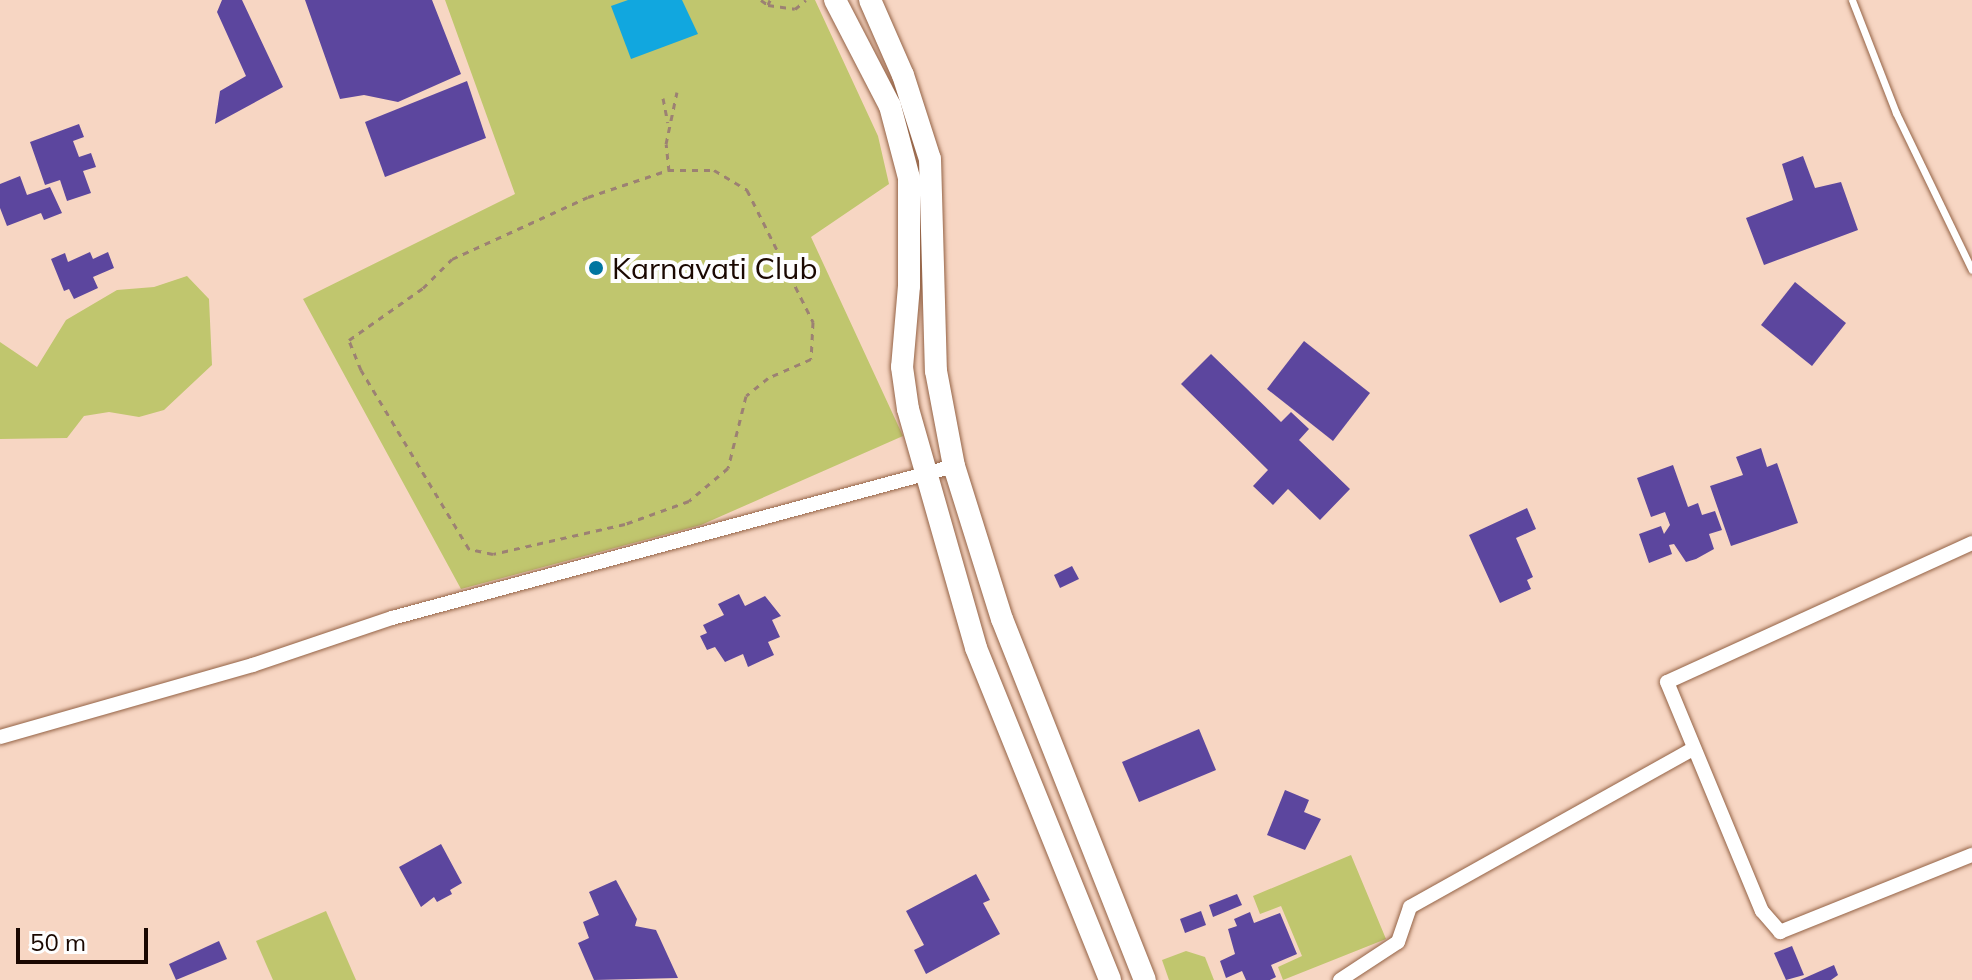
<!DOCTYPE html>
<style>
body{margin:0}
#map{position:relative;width:1972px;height:980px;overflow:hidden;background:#f7d6c3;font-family:Mulish,sans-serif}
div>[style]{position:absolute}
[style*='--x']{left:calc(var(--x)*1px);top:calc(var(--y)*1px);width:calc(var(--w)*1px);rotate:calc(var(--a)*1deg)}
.green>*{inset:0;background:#c0c66e}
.water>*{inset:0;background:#11a7df}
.building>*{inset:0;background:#5c469e}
.path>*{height:3px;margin-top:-1.5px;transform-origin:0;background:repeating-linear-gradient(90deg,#9c8173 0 6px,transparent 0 12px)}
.roads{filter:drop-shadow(0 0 2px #946346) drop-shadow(0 0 2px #946346)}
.lane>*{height:7px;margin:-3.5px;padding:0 3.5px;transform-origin:3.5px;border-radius:3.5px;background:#fff}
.street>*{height:14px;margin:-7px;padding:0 7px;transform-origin:7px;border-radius:7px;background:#fff}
.secondary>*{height:22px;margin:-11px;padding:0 11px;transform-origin:11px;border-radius:11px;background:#fff}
.dots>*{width:22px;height:22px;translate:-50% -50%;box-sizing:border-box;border:4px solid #fefefe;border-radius:50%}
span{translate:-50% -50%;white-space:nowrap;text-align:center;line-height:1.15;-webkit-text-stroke:8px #fefefe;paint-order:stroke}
.poi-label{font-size:30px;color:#1a0801}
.left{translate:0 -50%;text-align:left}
.scale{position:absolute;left:16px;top:928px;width:132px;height:36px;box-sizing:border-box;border:4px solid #1a0801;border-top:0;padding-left:10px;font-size:24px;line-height:28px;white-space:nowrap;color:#1a0801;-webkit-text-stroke:6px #fefefe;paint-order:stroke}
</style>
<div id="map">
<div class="green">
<div style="clip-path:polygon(445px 0,815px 0,878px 136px,889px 184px,811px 237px,903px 436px,701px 525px,461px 589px,303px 299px,515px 194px)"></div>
<div style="clip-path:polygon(187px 276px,209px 299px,212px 365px,164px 410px,139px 417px,109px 412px,84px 416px,67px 438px,0 439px,0 342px,37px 367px,66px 320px,117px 290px,154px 287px)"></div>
<div style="clip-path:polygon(1351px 855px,1386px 939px,1283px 980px,1278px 967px,1302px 956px,1281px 906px,1260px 914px,1253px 896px)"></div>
<div style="clip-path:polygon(326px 911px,356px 980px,273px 980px,256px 941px)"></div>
<div style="clip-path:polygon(1186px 951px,1205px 957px,1214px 980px,1169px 980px,1162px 960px)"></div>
</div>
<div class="water">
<div style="clip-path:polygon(628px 0,682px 0,698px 34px,631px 59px,611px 6px)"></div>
</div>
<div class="building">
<div style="clip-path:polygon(222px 0,242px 0,283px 87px,215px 124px,220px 91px,246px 76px,217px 12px)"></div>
<div style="clip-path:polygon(305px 0,432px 0,461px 74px,398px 102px,364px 95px,340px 99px)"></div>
<div style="clip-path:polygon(467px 81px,486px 138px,385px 177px,365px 122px)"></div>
<div style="clip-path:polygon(79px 124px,84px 137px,73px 141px,79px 157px,91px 153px,96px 167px,83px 171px,91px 193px,67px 201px,60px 180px,45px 185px,30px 142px)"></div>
<div style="clip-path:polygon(1803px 156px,1815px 188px,1841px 182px,1858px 230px,1764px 265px,1746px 218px,1793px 200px,1782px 164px)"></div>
<div style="clip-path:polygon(20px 176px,27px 195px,50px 187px,62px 213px,44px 220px,41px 213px,7px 226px,0 208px,0 184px)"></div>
<div style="clip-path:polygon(90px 252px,93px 259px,108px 252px,114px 268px,93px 277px,98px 288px,74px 299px,69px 289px,64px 291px,51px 259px,65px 253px,68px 262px)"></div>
<div style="clip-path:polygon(1795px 282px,1846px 323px,1812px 366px,1761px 325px)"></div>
<div style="clip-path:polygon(1304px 341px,1370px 393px,1333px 441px,1267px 389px)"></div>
<div style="clip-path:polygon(1211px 354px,1281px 422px,1291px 412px,1309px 429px,1299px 440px,1350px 489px,1320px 520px,1288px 489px,1273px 505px,1253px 486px,1268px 470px,1181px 384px)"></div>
<div style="clip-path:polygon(1761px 448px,1767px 467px,1777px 463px,1798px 523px,1731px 546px,1710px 486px,1743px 475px,1736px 457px)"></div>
<div style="clip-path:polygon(1673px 465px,1688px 507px,1698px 503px,1702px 515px,1715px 511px,1722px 530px,1709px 534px,1714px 549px,1696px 559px,1686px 562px,1674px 544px,1669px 545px,1672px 554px,1649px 563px,1639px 534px,1661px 526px,1664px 534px,1670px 525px,1665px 512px,1651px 517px,1637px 478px)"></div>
<div style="clip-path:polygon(1527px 508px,1536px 529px,1516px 538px,1533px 577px,1527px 580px,1531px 589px,1500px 603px,1469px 535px)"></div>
<div style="clip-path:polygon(1072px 566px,1079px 579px,1060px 588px,1054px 575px)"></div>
<div style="clip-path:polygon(739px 594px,745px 606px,765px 596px,781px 616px,772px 620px,780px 637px,768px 642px,774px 655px,748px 667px,743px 654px,725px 662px,715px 647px,707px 650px,700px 636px,707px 633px,703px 625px,724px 615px,718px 604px)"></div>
<div style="clip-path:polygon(1199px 729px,1216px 770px,1139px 802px,1122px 762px)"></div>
<div style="clip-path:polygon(1285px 790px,1309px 800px,1304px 812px,1321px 819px,1305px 850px,1267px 835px)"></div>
<div style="clip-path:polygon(441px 844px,462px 883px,450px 890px,452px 894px,437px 902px,434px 897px,421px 907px,399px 867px)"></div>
<div style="clip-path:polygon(976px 874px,990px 900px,983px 903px,1000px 934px,926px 974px,914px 950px,924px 945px,906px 911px)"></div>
<div style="clip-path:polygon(616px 880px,637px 919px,635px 926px,656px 930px,678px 978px,594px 980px,578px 943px,589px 938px,583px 922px,599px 915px,589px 892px)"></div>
<div style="clip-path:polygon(1237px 894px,1242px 905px,1213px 917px,1209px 905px)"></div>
<div style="clip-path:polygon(1201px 911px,1206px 925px,1185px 933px,1180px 919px)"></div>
<div style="clip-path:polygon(1250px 912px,1254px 923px,1280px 913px,1297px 954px,1271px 965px,1276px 977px,1270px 980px,1246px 980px,1242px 971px,1226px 978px,1220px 961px,1235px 954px,1228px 929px,1237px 926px,1234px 919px)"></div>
<div style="clip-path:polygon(219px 941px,227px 959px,176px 980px,169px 964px)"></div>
<div style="clip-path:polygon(1792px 946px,1804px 975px,1786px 980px,1774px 953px)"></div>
<div style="clip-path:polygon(1834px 965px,1838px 975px,1831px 980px,1800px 980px)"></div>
</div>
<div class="path">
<div style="--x:761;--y:0;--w:9;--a:36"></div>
<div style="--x:770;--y:0;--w:5;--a:112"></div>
<div style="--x:768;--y:5;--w:27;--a:8"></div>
<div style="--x:795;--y:9;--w:14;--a:-39"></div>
<div style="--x:663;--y:98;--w:25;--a:79"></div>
<div style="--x:668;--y:170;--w:46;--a:0"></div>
<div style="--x:714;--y:170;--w:39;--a:31"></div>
<div style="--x:747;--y:190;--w:148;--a:63.4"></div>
<div style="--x:813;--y:322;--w:37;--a:93"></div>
<div style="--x:811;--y:359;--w:47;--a:156.2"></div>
<div style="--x:768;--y:378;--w:28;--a:141"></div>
<div style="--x:746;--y:396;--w:74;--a:104"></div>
<div style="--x:728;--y:468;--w:51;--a:139.8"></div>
<div style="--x:689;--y:501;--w:68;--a:160.2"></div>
<div style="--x:625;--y:524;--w:135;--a:167.2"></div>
<div style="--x:493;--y:554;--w:25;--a:-168"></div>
<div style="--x:469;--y:549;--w:209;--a:-121.1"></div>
<div style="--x:361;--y:370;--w:32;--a:-112"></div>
<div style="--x:349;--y:340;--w:90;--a:-35.1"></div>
<div style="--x:423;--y:288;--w:41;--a:-45"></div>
<div style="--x:452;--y:259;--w:149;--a:-24.5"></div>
<div style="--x:588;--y:197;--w:84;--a:-18.6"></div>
<div style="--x:669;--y:171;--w:27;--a:-96"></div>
<div style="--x:666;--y:144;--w:53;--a:-78.1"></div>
</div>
<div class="roads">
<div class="lane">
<div style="--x:1852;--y:0;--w:121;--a:68.7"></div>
<div style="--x:1896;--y:113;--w:174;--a:64.2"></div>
</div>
<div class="street">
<div style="--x:1972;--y:543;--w:335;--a:155.5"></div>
<div style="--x:1667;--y:682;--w:248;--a:67.5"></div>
<div style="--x:1762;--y:911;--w:28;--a:49"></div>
<div style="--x:1780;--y:932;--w:207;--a:-21.9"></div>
<div style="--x:0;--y:737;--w:263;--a:-15.9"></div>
<div style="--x:253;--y:665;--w:147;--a:-18.7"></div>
<div style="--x:392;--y:618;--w:582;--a:-15.13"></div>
<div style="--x:1340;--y:980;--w:69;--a:-33.2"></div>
<div style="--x:1398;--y:942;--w:37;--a:-71"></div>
<div style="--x:1410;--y:907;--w:325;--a:-29.2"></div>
</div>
<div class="secondary">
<div style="--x:835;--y:0;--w:119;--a:62.6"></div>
<div style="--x:890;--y:106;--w:74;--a:75.2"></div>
<div style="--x:909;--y:178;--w:108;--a:90"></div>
<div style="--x:909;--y:286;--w:81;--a:94.9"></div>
<div style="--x:902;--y:367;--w:42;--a:81.9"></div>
<div style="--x:908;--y:409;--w:248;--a:74.1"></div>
<div style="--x:976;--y:648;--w:358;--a:68"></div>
<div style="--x:870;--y:0;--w:82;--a:66.3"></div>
<div style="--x:903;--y:75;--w:88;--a:72.2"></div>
<div style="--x:930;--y:159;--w:212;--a:88.4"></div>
<div style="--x:936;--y:371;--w:97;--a:79.3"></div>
<div style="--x:954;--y:466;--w:160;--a:72.6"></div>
<div style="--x:1002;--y:619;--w:388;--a:68.4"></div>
</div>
</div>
<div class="dots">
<div style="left:596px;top:268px;background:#0176a0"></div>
</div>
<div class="poi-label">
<span class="left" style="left:612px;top:268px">Karnavati Club</span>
</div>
<div class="scale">50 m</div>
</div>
